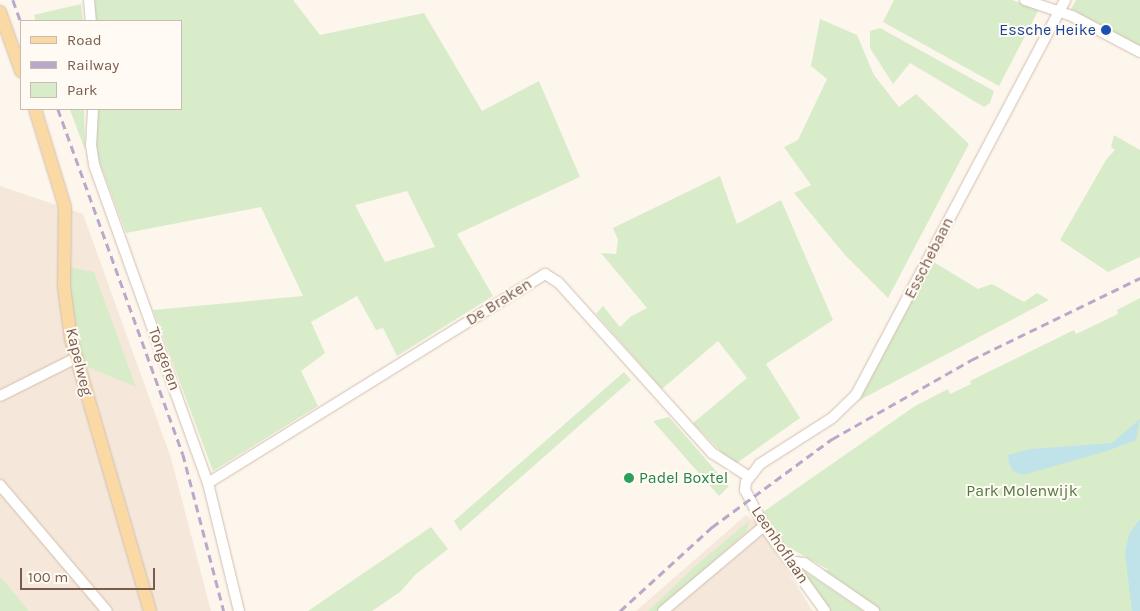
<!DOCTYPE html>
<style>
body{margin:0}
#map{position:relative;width:1140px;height:611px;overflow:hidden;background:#fdf6ec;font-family:Karla,sans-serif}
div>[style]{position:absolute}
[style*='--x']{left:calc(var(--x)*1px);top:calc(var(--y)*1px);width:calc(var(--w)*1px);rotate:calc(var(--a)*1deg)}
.residential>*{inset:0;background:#f5e8da}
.green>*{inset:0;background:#d8ecc9}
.water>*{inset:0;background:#bfe3e8}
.roads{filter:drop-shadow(0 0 1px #d1beb0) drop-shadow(0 0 1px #d1beb0)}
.minor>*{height:10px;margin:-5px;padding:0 5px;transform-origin:5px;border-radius:5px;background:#fff}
.major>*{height:12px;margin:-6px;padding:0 6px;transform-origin:6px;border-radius:6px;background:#fbd9a5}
.rail>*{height:2.5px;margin-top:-1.25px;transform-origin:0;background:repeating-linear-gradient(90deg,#b9a8c9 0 8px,transparent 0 13px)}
.dots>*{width:14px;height:14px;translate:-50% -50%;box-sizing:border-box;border:2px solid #fffaf3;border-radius:50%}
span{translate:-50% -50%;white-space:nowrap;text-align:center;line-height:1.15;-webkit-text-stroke:4px #fffaf3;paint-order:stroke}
.transit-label{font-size:16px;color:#164399}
.right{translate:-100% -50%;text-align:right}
.street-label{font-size:16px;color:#7a5c4d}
.leisure-label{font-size:16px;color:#27864d}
.left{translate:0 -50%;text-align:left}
.park-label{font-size:16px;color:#537a41}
.legend{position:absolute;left:20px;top:20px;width:162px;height:90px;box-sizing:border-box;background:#fffaf3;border:1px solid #cabbb1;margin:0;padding:6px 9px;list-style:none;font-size:15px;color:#7a5c4d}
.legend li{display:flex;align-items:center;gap:10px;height:25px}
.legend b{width:25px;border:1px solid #cabbb1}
.scale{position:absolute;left:20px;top:568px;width:135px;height:22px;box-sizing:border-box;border:2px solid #7a5c4d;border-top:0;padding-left:6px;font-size:15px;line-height:18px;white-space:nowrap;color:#7a5c4d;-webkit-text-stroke:4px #fffaf3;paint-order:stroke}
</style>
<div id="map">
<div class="residential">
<div style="clip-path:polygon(0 186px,83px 214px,171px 458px,211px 611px,0 611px)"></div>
<div style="clip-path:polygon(746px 515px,755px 522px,813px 611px,636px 611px)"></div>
</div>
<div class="green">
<div style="clip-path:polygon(evenodd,93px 0,293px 0,320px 35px,424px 13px,482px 111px,539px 81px,580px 177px,457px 234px,493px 296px,397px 356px,383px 328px,376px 330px,357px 296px,311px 322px,325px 353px,301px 371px,318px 406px,213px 471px,153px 310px,303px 296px,261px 207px,126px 233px,94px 147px,95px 109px,181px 109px,181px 21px,96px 21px,93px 0,407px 191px,435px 247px,385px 262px,355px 205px,407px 191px)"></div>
<div style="clip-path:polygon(894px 0,1012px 0,1039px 9px,999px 86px,883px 22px)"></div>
<div style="clip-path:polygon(1076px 0,1140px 0,1140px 46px,1071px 9px)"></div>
<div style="clip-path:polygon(81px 4px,83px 21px,36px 21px,34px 15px)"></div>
<div style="clip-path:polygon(820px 19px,857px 35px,874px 75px,899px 107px,916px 94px,969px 144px,888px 298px,844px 254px,794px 193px,811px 185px,784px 147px,798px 140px,827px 79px,811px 66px)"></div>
<div style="clip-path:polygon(880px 28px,994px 91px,990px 103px,984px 107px,910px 63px,893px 84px,870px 48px,870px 31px)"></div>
<div style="clip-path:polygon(69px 109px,84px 109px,85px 150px,70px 110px)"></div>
<div style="clip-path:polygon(1114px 135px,1140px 150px,1140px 257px,1108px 272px,1060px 240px,1106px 160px,1115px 150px,1111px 147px)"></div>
<div style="clip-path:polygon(720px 176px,737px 224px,781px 200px,833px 320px,766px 364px,800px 418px,734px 465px,693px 423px,747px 378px,718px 341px,662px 389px,596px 314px,603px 306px,620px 327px,630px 317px,647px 308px,601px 253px,616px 254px,618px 240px,613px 228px)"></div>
<div style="clip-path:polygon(932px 261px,978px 289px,992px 284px,1024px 302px,1037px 293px,1049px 300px,856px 402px)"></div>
<div style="clip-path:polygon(68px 267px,94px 272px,136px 387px,85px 366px,75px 332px)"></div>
<div style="clip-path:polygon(1140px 298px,1140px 611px,878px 611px,821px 570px,829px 570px,786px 546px,763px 512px,915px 406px,948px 389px,950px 394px,971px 384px,970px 381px,1074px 330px,1076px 334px,1118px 314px,1117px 310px)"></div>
<div style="clip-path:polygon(624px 372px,631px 380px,460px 531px,454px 521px)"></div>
<div style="clip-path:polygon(669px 417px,729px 486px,719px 496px,653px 421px)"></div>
<div style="clip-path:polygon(750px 520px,746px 532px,658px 611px,648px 611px,693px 568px)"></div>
<div style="clip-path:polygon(431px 527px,448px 549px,416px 574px,400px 592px,372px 611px,308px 611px)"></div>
<div style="clip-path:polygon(800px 568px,863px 611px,828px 611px)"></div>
<div style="clip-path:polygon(0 576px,29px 611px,0 611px)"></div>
</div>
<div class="water">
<div style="clip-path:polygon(1140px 419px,1136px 440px,1107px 451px,1023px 475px,1013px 471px,1009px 463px,1008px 455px,1030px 449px,1112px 443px)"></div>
<div style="clip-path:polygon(1140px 519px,1140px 611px,1132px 611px,1125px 553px,1129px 534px)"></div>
</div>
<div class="roads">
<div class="minor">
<div style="--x:89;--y:0;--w:21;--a:85"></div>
<div style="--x:1025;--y:0;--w:50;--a:18.8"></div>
<div style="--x:1072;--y:16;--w:77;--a:27.9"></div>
<div style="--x:93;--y:109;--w:36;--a:93"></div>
<div style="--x:91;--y:145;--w:20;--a:81"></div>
<div style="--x:94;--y:165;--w:338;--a:70.3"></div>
<div style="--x:208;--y:483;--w:132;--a:76.4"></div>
<div style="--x:0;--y:396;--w:85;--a:-26.6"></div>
<div style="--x:208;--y:483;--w:397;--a:-31.8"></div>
<div style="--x:545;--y:274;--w:15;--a:32"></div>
<div style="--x:558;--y:282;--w:230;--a:48"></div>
<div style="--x:712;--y:453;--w:43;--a:32.6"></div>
<div style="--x:0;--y:485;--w:165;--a:49.7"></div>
<div style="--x:789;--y:561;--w:15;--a:8"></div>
<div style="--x:804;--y:563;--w:85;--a:34.4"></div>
<div style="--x:663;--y:611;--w:132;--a:-40.1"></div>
<div style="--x:825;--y:611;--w:105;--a:-125.7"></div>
<div style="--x:764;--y:526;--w:41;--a:-117.8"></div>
<div style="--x:745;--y:490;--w:8;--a:-83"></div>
<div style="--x:746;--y:482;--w:23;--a:-52"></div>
<div style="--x:760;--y:464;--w:85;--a:-32.6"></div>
<div style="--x:832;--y:418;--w:33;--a:-44"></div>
<div style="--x:856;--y:395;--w:447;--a:-62.1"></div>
</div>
<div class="major">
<div style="--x:0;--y:12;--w:63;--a:70.4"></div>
<div style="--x:35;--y:109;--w:102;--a:73"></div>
<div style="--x:65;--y:207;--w:80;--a:90.7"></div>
<div style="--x:64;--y:287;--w:52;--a:82.3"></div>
<div style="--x:71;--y:339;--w:283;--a:73.8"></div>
</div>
</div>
<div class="rail">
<div style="--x:13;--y:0;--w:23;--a:70"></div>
<div style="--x:58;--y:109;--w:367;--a:70.1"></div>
<div style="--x:183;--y:454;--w:162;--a:75.4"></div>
<div style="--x:620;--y:611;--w:125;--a:-42.4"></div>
<div style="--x:712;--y:527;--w:149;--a:-36.3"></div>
<div style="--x:832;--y:439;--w:160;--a:-29.6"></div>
<div style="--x:971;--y:360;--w:188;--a:-25.9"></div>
</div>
<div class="dots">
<div style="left:1106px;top:30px;background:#1a4fb4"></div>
<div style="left:629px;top:478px;background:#2e9e5b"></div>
</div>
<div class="transit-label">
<span class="right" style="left:1096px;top:30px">Essche Heike</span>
</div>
<div class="street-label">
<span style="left:929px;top:258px;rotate:-63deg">Esschebaan</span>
<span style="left:499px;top:302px;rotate:-32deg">De Braken</span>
<span style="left:164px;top:359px;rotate:70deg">Tongeren</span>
<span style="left:79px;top:362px;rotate:76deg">Kapelweg</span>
<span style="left:780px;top:545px;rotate:56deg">Leenhoflaan</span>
</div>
<div class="leisure-label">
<span class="left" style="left:639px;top:478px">Padel Boxtel</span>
</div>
<div class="park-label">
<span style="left:1022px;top:491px">Park Molenwijk</span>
</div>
<ul class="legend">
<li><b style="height:6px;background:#fbd9a5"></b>Road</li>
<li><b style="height:6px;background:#b9a8c9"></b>Railway</li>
<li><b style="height:14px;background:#d8ecc9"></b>Park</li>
</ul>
<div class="scale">100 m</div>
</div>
